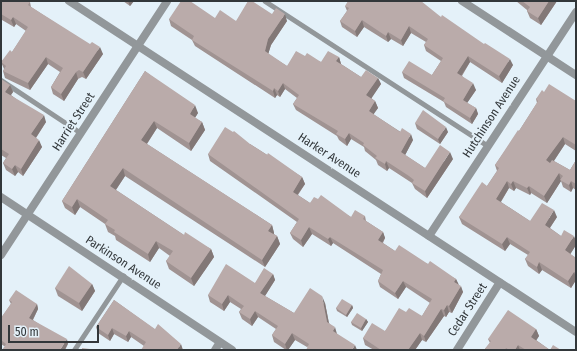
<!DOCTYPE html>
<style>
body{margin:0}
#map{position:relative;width:577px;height:351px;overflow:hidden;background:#e4f1f9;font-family:"Fira Sans Condensed",sans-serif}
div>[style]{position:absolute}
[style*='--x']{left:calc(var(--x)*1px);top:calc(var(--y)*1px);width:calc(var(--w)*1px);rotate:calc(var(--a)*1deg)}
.service>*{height:4.5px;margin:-2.25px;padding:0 2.25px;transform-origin:2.25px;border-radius:2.25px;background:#92979a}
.minor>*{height:8px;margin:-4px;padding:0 4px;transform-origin:4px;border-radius:4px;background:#92979a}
.wall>*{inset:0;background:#a09392}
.shaded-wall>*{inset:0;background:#827877}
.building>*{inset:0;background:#baabaa}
span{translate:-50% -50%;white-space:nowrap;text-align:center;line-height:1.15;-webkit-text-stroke:4px #e4f1f9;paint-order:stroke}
.street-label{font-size:12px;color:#32373a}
.frame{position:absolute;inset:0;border:2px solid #32373a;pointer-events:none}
.scale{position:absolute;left:8px;top:325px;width:91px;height:18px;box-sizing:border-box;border:2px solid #32373a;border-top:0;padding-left:5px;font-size:12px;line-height:14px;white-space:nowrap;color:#32373a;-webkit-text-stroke:3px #e4f1f9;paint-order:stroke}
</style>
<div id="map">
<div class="service">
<div style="--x:265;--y:1;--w:266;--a:33"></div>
<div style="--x:1;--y:80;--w:96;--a:33.5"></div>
<div style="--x:74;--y:350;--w:89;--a:-56.5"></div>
</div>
<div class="minor">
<div style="--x:69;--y:1;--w:605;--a:33.14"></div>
<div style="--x:462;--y:1;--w:136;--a:33"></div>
<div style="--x:1;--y:197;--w:277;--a:33.5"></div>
<div style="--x:429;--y:236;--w:268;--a:-56.7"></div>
<div style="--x:1;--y:255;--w:303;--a:-56.8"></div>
<div style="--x:215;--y:350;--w:9;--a:-58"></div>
<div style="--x:457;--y:350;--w:80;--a:-57.7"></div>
</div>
<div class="wall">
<div style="clip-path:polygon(1px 1px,30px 2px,31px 7px,103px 54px,86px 79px,82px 77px,78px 79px,64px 101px,53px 94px,51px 87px,60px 72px,48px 64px,30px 90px,5px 78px,3px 71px,4px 69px,1px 62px,12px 52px,26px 31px,16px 24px,14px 27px,2px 20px,1px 22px)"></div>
<div style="clip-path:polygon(123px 1px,134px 1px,130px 6px)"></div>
<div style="clip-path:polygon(516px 1px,557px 1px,541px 25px,530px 18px,527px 11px,527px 10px)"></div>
<div style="clip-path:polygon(345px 6px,441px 17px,513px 65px,502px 83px,470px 62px,462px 76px,476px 90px,467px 103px,476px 108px,478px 114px,472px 124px,446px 107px,444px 102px,404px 78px,402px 72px,432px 75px,441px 61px,426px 51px,424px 45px,426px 42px,411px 33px,403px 46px,391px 39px,388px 42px,364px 27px,357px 37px,342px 27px,340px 21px,347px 11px)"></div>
<div style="clip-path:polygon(272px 14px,287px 21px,271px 45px,268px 54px,287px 66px,305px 56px,321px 62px,339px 57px,341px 64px,361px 77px,378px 78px,381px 84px,371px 98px,375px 101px,378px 108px,373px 114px,413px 140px,405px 155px,425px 168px,453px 159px,427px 198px,415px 189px,412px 183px,389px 168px,387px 171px,378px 165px,376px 160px,365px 151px,364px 147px,351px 139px,347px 146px,339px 140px,337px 136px,296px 110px,293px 104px,297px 98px,285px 89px,280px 97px,277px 95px,275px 98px,195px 46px,192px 40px,171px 26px,169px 19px,215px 18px,236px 21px)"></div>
<div style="clip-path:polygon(145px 71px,198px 113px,195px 118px,202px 122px,205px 130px,191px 151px,157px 128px,147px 144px,272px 225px,274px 233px,274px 234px,277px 236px,280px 244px,265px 267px,125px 176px,116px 190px,184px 235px,211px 249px,214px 257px,194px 286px,169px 269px,166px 261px,170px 256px,159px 248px,150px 262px,116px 240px,115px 236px,108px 232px,105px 224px,80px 207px,75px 215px,65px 208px,62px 201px)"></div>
<div style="clip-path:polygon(1px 79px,10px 85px,13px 92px,11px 95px,46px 122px,36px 138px,42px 147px,23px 176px,18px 172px,15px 176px,6px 170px,3px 163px,6px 158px,1px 155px)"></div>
<div style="clip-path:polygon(544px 92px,576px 101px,576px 151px,565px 144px,554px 161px,570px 170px,576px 160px,576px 190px,573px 188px,571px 192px,563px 187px,561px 181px,547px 203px,531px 193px,530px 195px,516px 188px,514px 191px,509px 188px,501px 202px,530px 221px,557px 217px,550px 228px,561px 236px,576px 241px,576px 245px,570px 254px,576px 258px,576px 280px,571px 288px,542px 270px,539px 274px,528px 266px,525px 259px,528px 255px,510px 244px,505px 251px,462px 224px,459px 217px,487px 186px,497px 171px,495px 165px,519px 131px,537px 103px,536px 99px)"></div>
<div style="clip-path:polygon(415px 123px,448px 132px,440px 144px,417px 129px)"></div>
<div style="clip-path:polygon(250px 144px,302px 177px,305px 184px,298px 195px,310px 203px,318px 199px,351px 217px,365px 216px,366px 221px,383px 232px,385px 238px,383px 243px,395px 251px,428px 264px,456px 279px,458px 284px,463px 292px,452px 313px,449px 312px,446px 317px,444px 316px,426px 342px,422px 340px,415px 350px,374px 350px,365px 345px,363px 338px,385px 331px,406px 312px,422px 316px,430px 303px,406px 287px,398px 299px,380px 287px,378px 281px,381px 274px,333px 243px,331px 246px,312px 234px,303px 247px,293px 239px,290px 233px,297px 222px,210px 161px,208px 154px)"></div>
<div style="clip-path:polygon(273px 274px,275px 280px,265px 296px,294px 313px,325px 303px,329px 323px,337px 334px,307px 347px,295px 340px,288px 350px,286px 350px,274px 342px,272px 335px,276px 329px,258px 317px,252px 326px,242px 319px,239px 312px,241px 309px,230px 302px,224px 311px,210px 302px,208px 295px,255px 283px)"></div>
<div style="clip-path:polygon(92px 284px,95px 291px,82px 311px,58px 296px,55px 288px)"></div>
<div style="clip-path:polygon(9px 300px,37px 304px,38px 309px,33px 320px,68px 344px,4px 346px,1px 344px,1px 318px,11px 304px)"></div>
<div style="clip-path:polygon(114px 300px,183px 350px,144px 346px,131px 337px,128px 342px,114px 334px,110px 341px,98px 333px,96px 327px)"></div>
<div style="clip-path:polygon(352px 305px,353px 308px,347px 317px,337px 311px,336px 308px)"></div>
<div style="clip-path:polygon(366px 319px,368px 322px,362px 331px,352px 325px,351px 322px)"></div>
<div style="clip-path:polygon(536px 329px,539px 336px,536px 340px,550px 350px,561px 350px,484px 350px,490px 343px,488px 339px)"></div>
</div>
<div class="shaded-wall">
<div style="clip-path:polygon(128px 1px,134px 1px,130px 6px)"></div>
<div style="clip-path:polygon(549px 1px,557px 1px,541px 25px,538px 18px)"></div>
<div style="clip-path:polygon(285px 14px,287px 21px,271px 45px,267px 58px,265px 51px,268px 39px)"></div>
<div style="clip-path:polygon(13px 17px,16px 24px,14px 27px,11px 20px)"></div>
<div style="clip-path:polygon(362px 20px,364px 27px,357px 37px,355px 31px)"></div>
<div style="clip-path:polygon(409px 26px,411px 33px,403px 46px,401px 40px)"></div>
<div style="clip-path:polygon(388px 32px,391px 39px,388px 42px,386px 36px)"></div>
<div style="clip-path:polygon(100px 47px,103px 54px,86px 79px,83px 72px)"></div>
<div style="clip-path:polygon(468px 56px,470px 62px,459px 79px,457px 73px)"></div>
<div style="clip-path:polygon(46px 57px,48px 64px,30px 90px,28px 83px)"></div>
<div style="clip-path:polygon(339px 57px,341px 64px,338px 68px,336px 61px)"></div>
<div style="clip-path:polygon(510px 59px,513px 65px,502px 83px,499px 76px)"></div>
<div style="clip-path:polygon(76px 72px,78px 79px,64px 101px,61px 94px)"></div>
<div style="clip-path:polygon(378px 78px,381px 84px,369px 102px,366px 95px)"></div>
<div style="clip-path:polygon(283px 83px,285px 89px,280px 97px,278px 91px)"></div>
<div style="clip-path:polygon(473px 83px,476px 90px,465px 106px,463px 100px)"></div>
<div style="clip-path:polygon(10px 85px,13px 92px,8px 99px,5px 92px)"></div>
<div style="clip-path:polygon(274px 88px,277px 95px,275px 98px,273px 91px)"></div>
<div style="clip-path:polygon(375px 101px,378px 108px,371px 118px,369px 111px)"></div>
<div style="clip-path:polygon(195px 105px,198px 113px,192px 122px,190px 114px)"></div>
<div style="clip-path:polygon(476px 108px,478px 114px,472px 124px,470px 118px)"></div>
<div style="clip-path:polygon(44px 115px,46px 122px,33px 142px,31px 134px)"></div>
<div style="clip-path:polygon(154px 121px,157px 128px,144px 148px,141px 140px)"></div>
<div style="clip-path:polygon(202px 122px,205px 130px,191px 151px,189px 143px)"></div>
<div style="clip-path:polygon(446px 127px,448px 132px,440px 144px,438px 139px)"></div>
<div style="clip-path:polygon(349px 133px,351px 139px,347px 146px,345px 139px)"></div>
<div style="clip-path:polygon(411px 134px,413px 140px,403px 159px,401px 152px)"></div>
<div style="clip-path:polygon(563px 137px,565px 144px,549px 168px,546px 160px)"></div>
<div style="clip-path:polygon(39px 140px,42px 147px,23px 176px,21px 169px)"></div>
<div style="clip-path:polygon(450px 152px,453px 159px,427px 198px,425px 191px)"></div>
<div style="clip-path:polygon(386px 161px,389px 168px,387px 171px,385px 164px)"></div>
<div style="clip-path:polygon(15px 165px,18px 172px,15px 176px,12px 169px)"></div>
<div style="clip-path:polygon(123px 168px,125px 176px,113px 194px,110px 186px)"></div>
<div style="clip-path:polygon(559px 173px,561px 181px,547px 203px,544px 196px)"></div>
<div style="clip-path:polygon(302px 177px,305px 184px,295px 198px,293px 192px)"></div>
<div style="clip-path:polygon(507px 181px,509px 188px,498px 206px,496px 199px)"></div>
<div style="clip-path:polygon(513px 181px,516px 188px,514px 191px,511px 184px)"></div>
<div style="clip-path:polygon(571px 181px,573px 188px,571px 192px,569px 185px)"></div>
<div style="clip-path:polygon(529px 186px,531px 193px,530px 195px,527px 188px)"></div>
<div style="clip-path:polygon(77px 199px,80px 207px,75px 215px,72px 207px)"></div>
<div style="clip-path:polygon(554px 210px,557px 217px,547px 232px,545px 225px)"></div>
<div style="clip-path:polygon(272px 225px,274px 233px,271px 238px,268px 231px)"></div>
<div style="clip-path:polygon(309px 227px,312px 234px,303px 247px,301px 240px)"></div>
<div style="clip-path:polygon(383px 232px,385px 238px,380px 246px,378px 240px)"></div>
<div style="clip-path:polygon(277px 236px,280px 244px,265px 267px,262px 260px)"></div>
<div style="clip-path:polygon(574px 236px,576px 241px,576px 245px,568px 258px,565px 250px)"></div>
<div style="clip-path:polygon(330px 237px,333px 243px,331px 246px,328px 239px)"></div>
<div style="clip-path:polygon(507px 237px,510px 244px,505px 251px,502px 244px)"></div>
<div style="clip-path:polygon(156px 241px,159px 248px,150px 262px,148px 254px)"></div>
<div style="clip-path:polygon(211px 249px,214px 257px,194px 286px,191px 278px)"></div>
<div style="clip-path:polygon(539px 262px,542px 270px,539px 274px,537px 267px)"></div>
<div style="clip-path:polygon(574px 272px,576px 277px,576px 280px,571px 288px,568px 281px)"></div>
<div style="clip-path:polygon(273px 274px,275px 280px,263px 299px,260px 293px)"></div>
<div style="clip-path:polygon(456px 279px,459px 285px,454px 282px)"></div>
<div style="clip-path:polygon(403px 281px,406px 287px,398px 299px,395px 293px)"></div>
<div style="clip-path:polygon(92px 284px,95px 291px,82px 311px,79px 303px)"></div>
<div style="clip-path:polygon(461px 286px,463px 292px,452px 313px,449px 306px)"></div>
<div style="clip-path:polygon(228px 295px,230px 302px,224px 311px,222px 304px)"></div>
<div style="clip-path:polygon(322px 296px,325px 303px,330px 329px,327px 322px)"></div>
<div style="clip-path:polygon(37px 304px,38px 309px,31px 323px,29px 318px)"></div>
<div style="clip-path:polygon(352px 305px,353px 308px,347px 317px,346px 315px)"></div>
<div style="clip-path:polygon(447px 305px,449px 312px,446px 317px,444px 310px)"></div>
<div style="clip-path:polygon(441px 309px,444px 316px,426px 342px,424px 336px)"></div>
<div style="clip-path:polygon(255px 311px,258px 317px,252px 326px,250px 319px)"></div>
<div style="clip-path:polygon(366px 319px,368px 322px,362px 331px,361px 328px)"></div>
<div style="clip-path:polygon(335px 327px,337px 334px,335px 337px,333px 331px)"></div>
<div style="clip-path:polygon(112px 328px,114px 334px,110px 341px,108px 335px)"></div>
<div style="clip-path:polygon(536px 329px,539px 336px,534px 344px,531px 337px)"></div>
<div style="clip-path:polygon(129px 331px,131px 337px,128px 342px,126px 336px)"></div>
<div style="clip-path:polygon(292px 333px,295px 340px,288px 350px,287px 350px,285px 344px)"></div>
<div style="clip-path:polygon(420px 333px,422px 340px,415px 350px,408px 350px)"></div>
<div style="clip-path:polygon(67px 339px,68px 344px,65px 350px,60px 350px)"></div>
<div style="clip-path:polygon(181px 344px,183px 350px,177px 350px)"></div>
<div style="clip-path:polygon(355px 345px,357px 350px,352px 350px)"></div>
<div style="clip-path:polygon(518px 345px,520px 350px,515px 350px)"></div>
</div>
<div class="building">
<div style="clip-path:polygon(1px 1px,28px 1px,30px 2px,28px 5px,90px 44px,92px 42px,100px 47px,83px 72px,79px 70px,76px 72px,61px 94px,51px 87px,63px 68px,46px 57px,28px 83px,3px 71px,6px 66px,1px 62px,10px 50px,12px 52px,28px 27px,13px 17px,11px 20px,1px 14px)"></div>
<div style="clip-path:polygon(181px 1px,190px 1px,215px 18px,220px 10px,236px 21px,248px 1px,252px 1px,272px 14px,276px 8px,285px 14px,268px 39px,265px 51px,287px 66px,296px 51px,305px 56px,307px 53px,321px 62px,328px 51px,339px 57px,336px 61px,361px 77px,366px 70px,378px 78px,366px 95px,375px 101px,369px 111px,400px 132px,402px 128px,411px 134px,401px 152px,425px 168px,440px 145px,450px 152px,425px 191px,412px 183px,414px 180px,409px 176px,386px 161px,385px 164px,375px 158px,377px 156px,363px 145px,364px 143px,349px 133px,345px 139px,336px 134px,338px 131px,293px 104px,299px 95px,283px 83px,278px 91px,274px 88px,273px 91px,192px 40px,194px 36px,169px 19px)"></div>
<div style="clip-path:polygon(348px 1px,421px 1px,441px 17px,442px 15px,484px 44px,485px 43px,510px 59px,499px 76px,468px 56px,457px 73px,473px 83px,463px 100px,476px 108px,470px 118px,443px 101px,445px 98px,402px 72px,409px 61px,432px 75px,443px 58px,424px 45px,428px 39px,409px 26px,401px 40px,388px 32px,386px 36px,362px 20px,355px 31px,340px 21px,349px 8px,345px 6px)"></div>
<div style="clip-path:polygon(522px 1px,549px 1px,538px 18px,527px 11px,530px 7px)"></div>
<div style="clip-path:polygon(145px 71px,195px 105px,190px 114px,202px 122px,189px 143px,154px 121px,141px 140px,272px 225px,268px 231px,277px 236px,262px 260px,123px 168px,110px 186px,184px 235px,185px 232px,211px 249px,191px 278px,166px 261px,173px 251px,156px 241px,148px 254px,114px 232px,115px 230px,105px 224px,108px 220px,77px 199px,72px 207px,62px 201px)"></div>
<div style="clip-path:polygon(1px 79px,10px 85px,5px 92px,44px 115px,31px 134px,39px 140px,21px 169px,15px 165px,12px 169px,3px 163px,9px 154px,1px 149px)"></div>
<div style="clip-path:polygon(549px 84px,576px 101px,576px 145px,563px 137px,546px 160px,550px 163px,552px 160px,570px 170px,576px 160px,576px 184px,571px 181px,569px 185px,560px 180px,563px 176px,559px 173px,544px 196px,529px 186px,527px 188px,513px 181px,511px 184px,507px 181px,496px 199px,530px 221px,542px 203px,554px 210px,545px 225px,561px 236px,564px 230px,574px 236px,565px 250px,576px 258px,576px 273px,574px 272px,568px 281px,539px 262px,537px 267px,525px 259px,530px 252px,507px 237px,502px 244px,459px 217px,482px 182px,487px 186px,499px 168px,495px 165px,518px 130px,519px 131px,538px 101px,536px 99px,542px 90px,544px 92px)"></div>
<div style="clip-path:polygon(423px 110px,446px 127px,438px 139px,415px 123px)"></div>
<div style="clip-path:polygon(225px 127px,233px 132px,234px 131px,250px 144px,267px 155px,268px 153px,302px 177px,293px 192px,310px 203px,314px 197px,318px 199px,321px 195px,351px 217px,355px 210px,365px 216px,363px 219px,383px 232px,378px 240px,395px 251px,399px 245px,428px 264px,430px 261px,456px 279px,454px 282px,461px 286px,449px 306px,447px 305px,444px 310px,441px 309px,424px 336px,420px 333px,408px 350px,381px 350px,363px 338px,372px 323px,385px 331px,399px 308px,406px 312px,409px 308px,422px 316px,432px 299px,403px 281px,395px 293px,378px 281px,383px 270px,330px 237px,328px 239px,309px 227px,301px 240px,290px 233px,299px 219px,208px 154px)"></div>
<div style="clip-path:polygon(226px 264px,255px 283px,264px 268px,273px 274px,260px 293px,294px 313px,310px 288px,322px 296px,327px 322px,335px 327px,333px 331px,355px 345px,352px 350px,306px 350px,309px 344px,292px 333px,285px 344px,272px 335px,278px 326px,255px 311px,250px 319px,239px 312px,244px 306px,228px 295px,222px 304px,208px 295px)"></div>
<div style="clip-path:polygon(69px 266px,92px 284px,79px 303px,55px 288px)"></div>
<div style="clip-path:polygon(16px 290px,37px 304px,29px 318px,67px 339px,60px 350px,2px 350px,6px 344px,1px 340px,1px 318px,12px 302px,9px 300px)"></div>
<div style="clip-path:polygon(342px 299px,352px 305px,346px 315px,336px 308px)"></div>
<div style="clip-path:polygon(114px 300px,155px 329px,158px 324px,181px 344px,177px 350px,141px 350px,146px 342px,129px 331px,126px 336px,112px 328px,108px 335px,96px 327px)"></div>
<div style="clip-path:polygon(508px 310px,536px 329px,531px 337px,550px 350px,553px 345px,561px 350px,526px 350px,518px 345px,515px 350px,509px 350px,506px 348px,505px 350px,484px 350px,491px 341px,488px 339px)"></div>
<div style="clip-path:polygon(357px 313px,366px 319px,361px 328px,351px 322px)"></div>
<div style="clip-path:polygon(82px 348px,98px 350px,82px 350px)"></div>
</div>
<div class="street-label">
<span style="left:492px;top:117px;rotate:-57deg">Hutchinson Avenue</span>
<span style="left:74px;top:122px;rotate:-57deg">Harriet Street</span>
<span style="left:329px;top:156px;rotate:33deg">Harker Avenue</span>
<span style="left:123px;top:263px;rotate:33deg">Parkinson Avenue</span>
<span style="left:468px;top:310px;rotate:-57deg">Cedar Street</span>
</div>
<div class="frame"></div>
<div class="scale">50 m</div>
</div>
